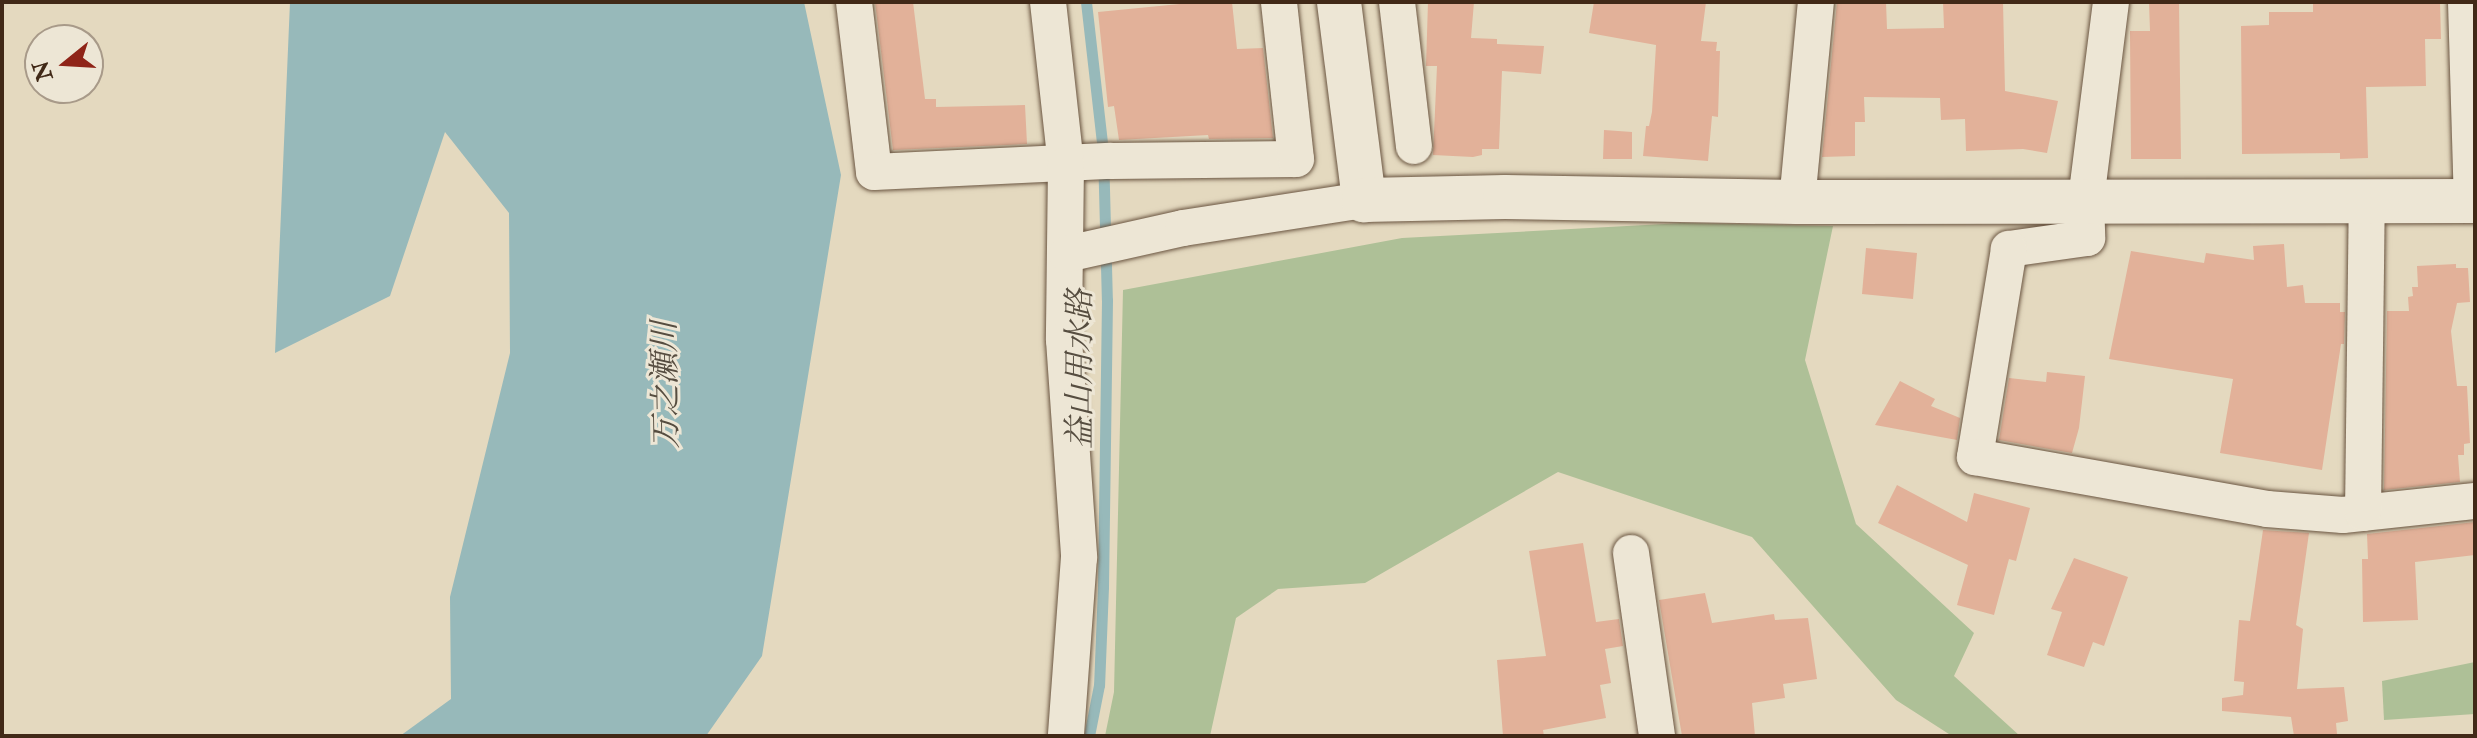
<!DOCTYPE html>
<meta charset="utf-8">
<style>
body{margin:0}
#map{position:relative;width:2477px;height:738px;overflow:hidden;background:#e4d9bf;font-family:"IM FELL Double Pica","Noto Serif JP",serif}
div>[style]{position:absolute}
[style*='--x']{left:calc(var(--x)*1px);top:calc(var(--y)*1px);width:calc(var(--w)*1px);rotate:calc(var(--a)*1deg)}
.green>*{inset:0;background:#aec097}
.water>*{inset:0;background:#97b9ba}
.stream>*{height:11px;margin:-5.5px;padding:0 5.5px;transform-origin:5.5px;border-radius:5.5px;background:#97b9ba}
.building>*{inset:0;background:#e2b199}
.roads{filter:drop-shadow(0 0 2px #6a5541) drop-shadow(0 0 2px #6a5541)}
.minor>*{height:36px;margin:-18px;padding:0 18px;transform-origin:18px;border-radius:18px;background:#ede6d5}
.tertiary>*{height:44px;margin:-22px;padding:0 22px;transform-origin:22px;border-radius:22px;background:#ede6d5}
span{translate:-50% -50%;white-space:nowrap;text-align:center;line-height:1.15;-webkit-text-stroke:6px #ede6d5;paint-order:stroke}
.water-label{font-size:32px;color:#564d40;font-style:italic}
.frame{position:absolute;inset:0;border:4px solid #412917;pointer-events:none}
.north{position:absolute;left:24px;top:24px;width:80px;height:80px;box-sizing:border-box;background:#ede6d5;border:2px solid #a89a89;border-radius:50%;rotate:252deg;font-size:22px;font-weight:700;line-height:32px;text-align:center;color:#412917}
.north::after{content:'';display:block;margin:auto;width:28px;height:36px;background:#8f2418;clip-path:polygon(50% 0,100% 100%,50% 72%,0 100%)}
</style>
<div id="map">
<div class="green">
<div style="clip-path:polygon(1683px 223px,1833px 226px,1805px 360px,1856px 524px,1974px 633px,1954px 676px,2020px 736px,1952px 736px,1896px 700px,1752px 537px,1558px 472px,1365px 583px,1278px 589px,1236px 618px,1210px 736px,1105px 736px,1114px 692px,1123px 290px,1402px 238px)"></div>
<div style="clip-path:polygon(2475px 662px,2475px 714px,2384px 720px,2382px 681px)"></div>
</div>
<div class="water">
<div style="clip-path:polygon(290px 2px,804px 2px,841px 175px,762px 656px,706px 736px,400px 736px,451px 699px,450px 597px,510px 353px,509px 213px,445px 132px,390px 296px,275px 353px)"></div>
</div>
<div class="stream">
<div style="--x:1086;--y:2;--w:150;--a:83.5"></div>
<div style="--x:1103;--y:151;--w:149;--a:88.5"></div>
<div style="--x:1107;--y:300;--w:287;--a:90.8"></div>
<div style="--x:1103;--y:587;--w:98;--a:92.3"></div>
<div style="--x:1099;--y:685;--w:52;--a:101.1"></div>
</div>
<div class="building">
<div style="clip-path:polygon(875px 2px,913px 2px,925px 99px,936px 99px,936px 107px,1025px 105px,1027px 144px,893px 150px)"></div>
<div style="clip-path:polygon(1200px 2px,1232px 2px,1237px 49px,1263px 48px,1273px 138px,1209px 139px,1208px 135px,1119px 140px,1114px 106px,1108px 107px,1098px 12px)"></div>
<div style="clip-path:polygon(1428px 2px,1474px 2px,1471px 38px,1497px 39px,1497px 44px,1544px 46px,1541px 74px,1502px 71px,1499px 149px,1482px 149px,1482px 155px,1473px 157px,1433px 155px,1437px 66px,1426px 66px)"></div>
<div style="clip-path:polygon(1594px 2px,1706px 2px,1701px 41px,1717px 42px,1716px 51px,1720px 51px,1718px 117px,1712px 116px,1708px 161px,1643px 156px,1646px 126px,1649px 126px,1652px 112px,1656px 45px,1589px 33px)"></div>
<div style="clip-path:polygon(1837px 2px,1886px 2px,1887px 29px,1944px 28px,1943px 2px,2003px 2px,2005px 91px,2058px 101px,2047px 153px,2023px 149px,1966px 151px,1965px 119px,1941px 120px,1940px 98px,1864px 97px,1865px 122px,1855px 122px,1855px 156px,1822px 157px)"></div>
<div style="clip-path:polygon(2179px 2px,2181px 159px,2131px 159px,2130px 31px,2150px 31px,2149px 3px)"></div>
<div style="clip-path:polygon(2313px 2px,2440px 2px,2441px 39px,2425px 39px,2426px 86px,2366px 87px,2368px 158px,2340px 159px,2340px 153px,2242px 154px,2241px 26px,2269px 25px,2269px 12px,2313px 12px)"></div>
<div style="clip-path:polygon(1604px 130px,1632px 132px,1632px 159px,1603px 159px)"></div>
<div style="clip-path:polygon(2284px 244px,2287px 287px,2303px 285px,2305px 303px,2340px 303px,2340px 312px,2345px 312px,2344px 344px,2341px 344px,2322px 470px,2220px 453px,2233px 379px,2109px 359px,2131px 251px,2204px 263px,2206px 253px,2254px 260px,2253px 246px)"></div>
<div style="clip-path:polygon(1866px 248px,1917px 253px,1913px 299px,1862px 294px)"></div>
<div style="clip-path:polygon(2456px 264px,2456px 268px,2468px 268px,2470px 302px,2457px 303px,2451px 331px,2457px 386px,2467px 386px,2470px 443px,2464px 444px,2464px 455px,2458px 455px,2460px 482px,2384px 490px,2387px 311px,2409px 311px,2408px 297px,2413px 296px,2412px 287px,2418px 287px,2417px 266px)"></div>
<div style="clip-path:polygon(2047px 372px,2085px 376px,2079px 428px,2072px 453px,1999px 440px,2009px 378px,2046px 382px)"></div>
<div style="clip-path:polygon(1900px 381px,1935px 399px,1931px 406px,1960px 418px,1957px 440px,1875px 425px)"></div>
<div style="clip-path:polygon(1897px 485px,1967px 522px,1974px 493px,2030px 508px,2016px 561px,2009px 559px,1994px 615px,1957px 605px,1968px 565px,1878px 523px)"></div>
<div style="clip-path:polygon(2475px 522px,2475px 555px,2415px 562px,2418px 620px,2363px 622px,2362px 559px,2368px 559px,2367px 534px)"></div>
<div style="clip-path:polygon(2263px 530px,2309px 533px,2296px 625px,2303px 629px,2297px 689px,2344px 687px,2348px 721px,2336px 723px,2337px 734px,2294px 736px,2291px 717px,2222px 711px,2222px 698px,2243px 695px,2244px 682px,2234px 681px,2239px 620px,2250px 621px)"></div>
<div style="clip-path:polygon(1583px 543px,1596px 622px,1619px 619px,1623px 646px,1605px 649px,1611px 683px,1600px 685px,1606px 718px,1543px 730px,1544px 736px,1503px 736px,1497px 660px,1546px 656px,1529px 551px)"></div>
<div style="clip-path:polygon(2074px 558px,2128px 577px,2104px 646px,2093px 642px,2084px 667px,2047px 655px,2062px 612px,2051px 609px)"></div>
<div style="clip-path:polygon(1705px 593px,1712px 623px,1774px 614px,1775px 620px,1808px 618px,1817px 679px,1783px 684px,1785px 698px,1752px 703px,1755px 736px,1682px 736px,1659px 600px)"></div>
</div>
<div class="roads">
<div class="minor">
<div style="--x:854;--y:2;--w:171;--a:83.3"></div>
<div style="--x:874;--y:172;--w:237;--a:-2.7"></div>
<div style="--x:1111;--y:161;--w:185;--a:-0.6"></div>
<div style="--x:1296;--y:159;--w:158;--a:-96.2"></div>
<div style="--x:1048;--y:2;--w:164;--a:83.7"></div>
<div style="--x:1066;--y:165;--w:175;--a:90.7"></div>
<div style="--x:1064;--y:340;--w:218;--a:86"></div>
<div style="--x:1079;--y:557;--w:179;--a:94.2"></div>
<div style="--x:1397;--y:2;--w:145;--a:83.3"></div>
<div style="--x:2111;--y:2;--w:201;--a:97.2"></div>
<div style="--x:2086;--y:201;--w:37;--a:88"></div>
<div style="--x:2087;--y:238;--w:79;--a:172"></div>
<div style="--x:2009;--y:249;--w:211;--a:99.3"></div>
<div style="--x:1975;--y:457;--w:297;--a:10.1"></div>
<div style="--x:2267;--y:509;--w:76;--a:4.5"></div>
<div style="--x:2343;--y:515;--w:133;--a:-6.1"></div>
<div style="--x:2466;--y:2;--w:199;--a:88.3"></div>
<div style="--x:1797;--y:202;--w:201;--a:-84.6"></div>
<div style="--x:1067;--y:254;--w:119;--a:-12.6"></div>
<div style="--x:1183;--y:228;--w:183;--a:-8.8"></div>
<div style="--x:2363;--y:513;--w:313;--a:-89.3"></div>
<div style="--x:1631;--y:553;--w:185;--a:81.9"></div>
</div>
<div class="tertiary">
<div style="--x:1339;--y:2;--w:200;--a:82.8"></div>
<div style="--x:1364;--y:200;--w:141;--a:-1.2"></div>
<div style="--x:1505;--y:197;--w:292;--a:1"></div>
<div style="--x:1797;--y:202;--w:678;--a:-0.08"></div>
</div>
</div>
<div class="water-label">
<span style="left:1080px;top:369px;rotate:-90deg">益山用水路</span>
<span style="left:666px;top:385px;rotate:-91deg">万之瀬川</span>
</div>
<div class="frame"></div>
<div class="north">N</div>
</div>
